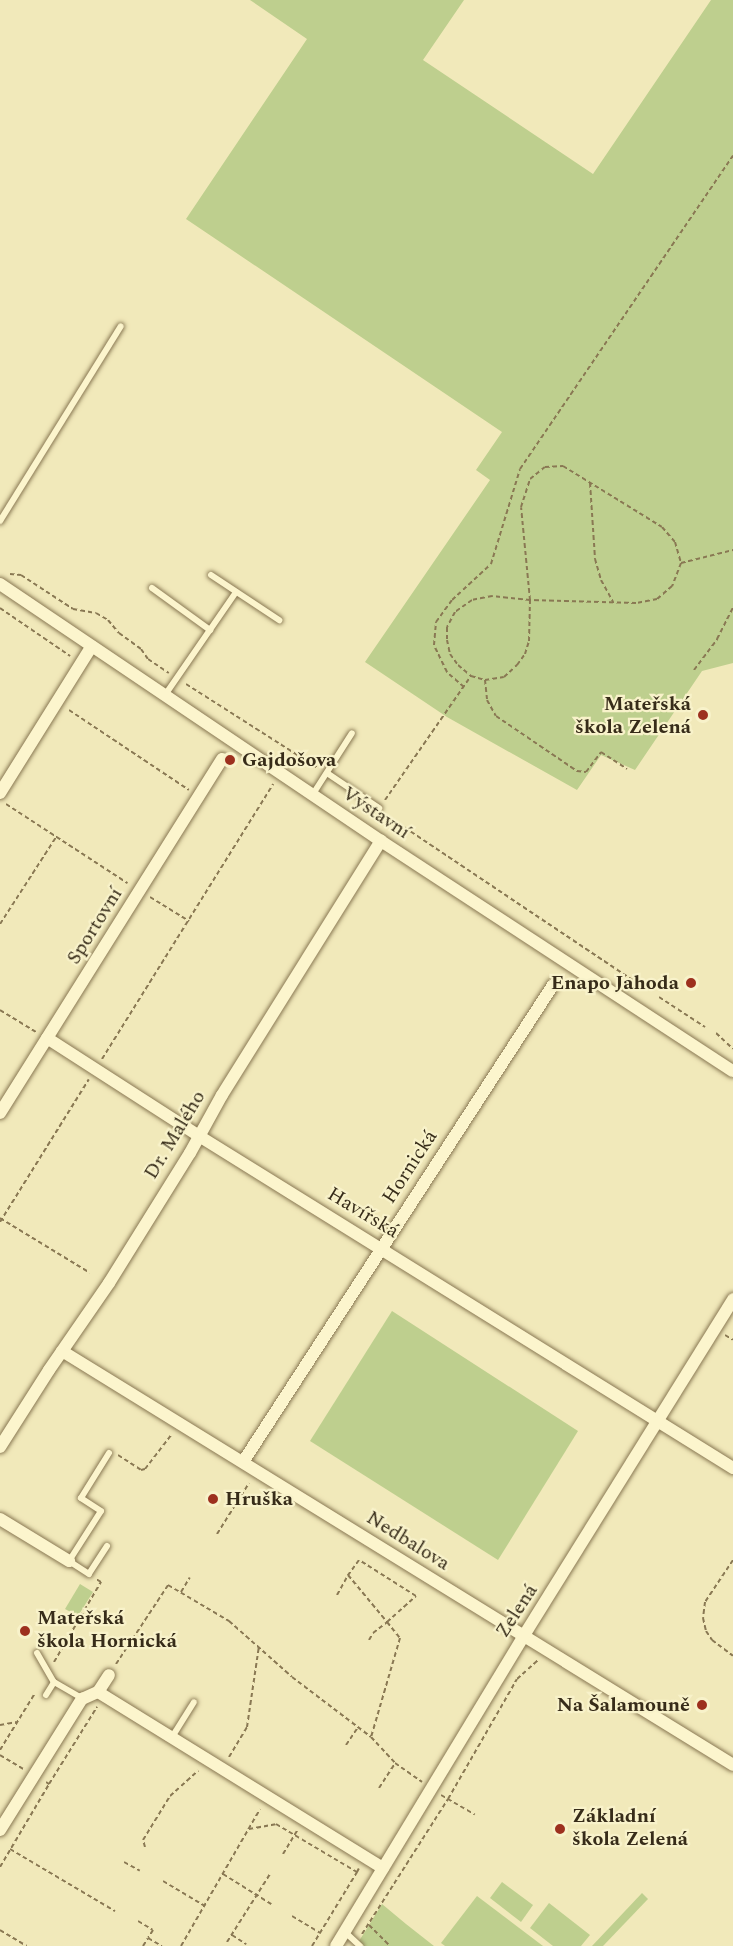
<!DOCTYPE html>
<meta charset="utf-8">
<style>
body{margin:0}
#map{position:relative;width:733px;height:1946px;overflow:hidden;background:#f1e9ba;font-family:Spectral,serif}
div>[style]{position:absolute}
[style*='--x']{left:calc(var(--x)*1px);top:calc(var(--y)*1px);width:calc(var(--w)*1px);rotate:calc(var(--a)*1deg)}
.green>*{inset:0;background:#becf8e}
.path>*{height:2px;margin-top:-1px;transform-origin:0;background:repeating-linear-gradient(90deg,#897853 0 4.5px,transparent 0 7.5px)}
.roads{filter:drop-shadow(0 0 2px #897853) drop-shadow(0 0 2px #897853)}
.lane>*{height:6px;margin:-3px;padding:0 3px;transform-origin:3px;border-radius:3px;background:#fcf5cd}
.street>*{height:12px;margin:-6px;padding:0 6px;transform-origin:6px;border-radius:6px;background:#fcf5cd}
.dots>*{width:16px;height:16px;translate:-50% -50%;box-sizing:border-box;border:3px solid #f8f2ca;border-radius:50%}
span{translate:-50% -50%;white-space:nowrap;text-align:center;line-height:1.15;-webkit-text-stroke:4.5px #f8f2ca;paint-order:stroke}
.poi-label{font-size:20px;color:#372c19;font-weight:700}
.right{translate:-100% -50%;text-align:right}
.left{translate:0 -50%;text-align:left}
.street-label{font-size:20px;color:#372c19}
</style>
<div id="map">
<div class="green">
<div style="clip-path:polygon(250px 0,464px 0,423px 60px,593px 174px,711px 0,733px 0,733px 663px,702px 671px,635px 770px,601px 755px,577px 790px,447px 717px,365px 662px,490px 480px,476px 470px,502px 432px,186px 219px,307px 39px)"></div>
<div style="clip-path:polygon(392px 1311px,578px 1431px,498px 1560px,310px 1441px)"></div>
<div style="clip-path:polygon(80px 1584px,93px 1592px,78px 1616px,65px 1609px)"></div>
<div style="clip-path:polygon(502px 1882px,533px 1905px,521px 1922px,490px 1898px)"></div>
<div style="clip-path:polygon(642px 1893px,648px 1899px,603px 1946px,592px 1946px)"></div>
<div style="clip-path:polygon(477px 1896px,543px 1946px,445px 1946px,441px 1943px)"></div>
<div style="clip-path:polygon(549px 1903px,590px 1935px,581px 1946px,553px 1946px,530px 1928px)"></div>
<div style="clip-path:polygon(382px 1904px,406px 1924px,434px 1946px,356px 1946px)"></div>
</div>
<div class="path">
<div style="--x:590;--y:483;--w:76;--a:86.2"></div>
<div style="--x:595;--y:559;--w:22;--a:74"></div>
<div style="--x:601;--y:580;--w:25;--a:61"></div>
<div style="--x:681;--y:563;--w:54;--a:-14"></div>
<div style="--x:10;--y:574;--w:11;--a:5"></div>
<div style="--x:21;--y:575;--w:62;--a:33.2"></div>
<div style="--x:73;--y:609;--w:23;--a:10"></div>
<div style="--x:96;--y:613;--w:14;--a:30"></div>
<div style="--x:108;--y:620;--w:17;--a:50"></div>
<div style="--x:119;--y:633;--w:27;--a:36"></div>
<div style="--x:141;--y:649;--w:12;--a:55"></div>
<div style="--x:148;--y:659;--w:25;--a:34"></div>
<div style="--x:530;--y:600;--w:38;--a:-174"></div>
<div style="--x:492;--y:596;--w:20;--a:169"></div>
<div style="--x:472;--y:600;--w:21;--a:145"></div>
<div style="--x:455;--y:612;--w:17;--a:118"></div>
<div style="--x:447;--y:627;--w:13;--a:90"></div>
<div style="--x:447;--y:640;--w:14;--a:78"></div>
<div style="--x:450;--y:654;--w:14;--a:54"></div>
<div style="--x:458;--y:665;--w:17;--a:40"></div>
<div style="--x:471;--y:676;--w:15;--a:16"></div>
<div style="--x:485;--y:680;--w:19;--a:-9"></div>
<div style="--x:504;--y:677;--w:18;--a:-43"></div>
<div style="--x:517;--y:665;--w:14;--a:-54"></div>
<div style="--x:525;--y:654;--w:14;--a:-73"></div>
<div style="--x:529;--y:641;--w:41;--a:-88.6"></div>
<div style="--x:530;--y:600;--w:93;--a:-95.5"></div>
<div style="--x:521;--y:507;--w:29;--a:-72"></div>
<div style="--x:530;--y:479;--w:19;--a:-39"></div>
<div style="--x:545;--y:467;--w:18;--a:-3"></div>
<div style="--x:563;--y:466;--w:116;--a:31.6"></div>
<div style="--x:662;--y:527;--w:20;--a:49"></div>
<div style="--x:675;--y:542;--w:22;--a:74"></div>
<div style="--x:681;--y:563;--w:25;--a:111"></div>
<div style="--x:672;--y:586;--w:20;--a:139"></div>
<div style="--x:657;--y:599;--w:21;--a:169"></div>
<div style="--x:636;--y:603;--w:106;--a:-178.4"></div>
<div style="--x:0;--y:608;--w:85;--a:34.4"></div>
<div style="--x:694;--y:670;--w:39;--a:-53"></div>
<div style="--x:717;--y:639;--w:35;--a:-63"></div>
<div style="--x:485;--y:680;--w:20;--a:84"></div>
<div style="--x:487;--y:700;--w:18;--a:61"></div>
<div style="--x:496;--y:716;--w:98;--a:34.2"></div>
<div style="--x:577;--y:771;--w:9;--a:6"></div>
<div style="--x:586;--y:772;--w:25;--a:-53"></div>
<div style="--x:601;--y:752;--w:31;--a:33"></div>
<div style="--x:186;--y:684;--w:156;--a:32.5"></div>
<div style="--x:464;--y:687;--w:23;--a:-139"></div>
<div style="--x:447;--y:672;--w:30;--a:-116"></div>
<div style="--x:434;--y:645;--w:23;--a:-85"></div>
<div style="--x:436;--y:622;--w:27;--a:-54"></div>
<div style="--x:452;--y:600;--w:53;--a:-42.7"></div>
<div style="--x:491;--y:564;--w:99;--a:-73"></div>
<div style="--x:520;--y:469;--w:379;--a:-55.8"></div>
<div style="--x:69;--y:710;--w:144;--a:33.7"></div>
<div style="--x:385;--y:800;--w:151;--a:-55.3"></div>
<div style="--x:6;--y:804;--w:145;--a:33.1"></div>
<div style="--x:386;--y:815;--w:300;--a:33.8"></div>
<div style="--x:635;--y:982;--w:25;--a:12"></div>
<div style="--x:150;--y:897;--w:46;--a:31.6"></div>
<div style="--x:0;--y:924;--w:103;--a:-57.2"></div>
<div style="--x:659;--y:997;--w:55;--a:33.1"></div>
<div style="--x:0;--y:1010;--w:42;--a:31.4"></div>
<div style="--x:716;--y:1033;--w:23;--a:43"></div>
<div style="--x:102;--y:1059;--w:324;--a:-58.1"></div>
<div style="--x:0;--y:1218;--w:105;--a:31.4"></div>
<div style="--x:0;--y:1222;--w:168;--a:-58.1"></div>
<div style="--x:725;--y:1335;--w:9;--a:32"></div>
<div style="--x:118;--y:1455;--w:27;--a:33"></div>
<div style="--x:141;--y:1470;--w:4;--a:-14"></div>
<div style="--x:145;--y:1469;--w:44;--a:-52.4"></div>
<div style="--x:217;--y:1534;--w:60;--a:-57.9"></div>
<div style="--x:733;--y:1560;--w:50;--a:123.7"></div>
<div style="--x:705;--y:1602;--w:16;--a:97"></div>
<div style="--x:703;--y:1618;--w:13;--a:77"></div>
<div style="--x:706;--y:1631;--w:11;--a:56"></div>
<div style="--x:712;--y:1640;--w:26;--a:37"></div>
<div style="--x:181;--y:1592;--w:17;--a:-59"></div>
<div style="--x:337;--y:1595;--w:23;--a:-61"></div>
<div style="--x:369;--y:1640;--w:8;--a:-60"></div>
<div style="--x:373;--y:1633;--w:18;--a:-38"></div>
<div style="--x:387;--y:1622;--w:39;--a:-42"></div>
<div style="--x:416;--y:1596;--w:67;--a:-147.7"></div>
<div style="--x:359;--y:1560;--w:19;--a:126"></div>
<div style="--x:348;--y:1575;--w:61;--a:50.3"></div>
<div style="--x:387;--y:1622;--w:21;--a:51"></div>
<div style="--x:400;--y:1638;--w:103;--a:106.3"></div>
<div style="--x:54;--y:1662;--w:93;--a:-59.6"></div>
<div style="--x:101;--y:1582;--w:6;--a:-149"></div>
<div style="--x:116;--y:1664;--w:95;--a:-56.6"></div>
<div style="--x:168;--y:1585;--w:71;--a:30.5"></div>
<div style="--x:229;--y:1621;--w:84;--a:41.6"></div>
<div style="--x:292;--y:1677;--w:99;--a:37.2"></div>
<div style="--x:371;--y:1737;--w:35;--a:47"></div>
<div style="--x:395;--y:1763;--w:33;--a:35"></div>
<div style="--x:0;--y:1725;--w:17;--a:-10"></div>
<div style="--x:346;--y:1745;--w:22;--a:-56"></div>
<div style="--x:0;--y:1750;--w:67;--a:-58.4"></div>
<div style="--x:0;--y:1755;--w:27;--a:31"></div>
<div style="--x:229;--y:1757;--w:35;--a:-59"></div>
<div style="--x:247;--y:1727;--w:82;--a:-81.6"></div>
<div style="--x:46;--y:1782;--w:4;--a:34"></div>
<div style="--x:49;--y:1784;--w:91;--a:-58.1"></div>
<div style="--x:379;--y:1788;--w:30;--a:-57"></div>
<div style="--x:441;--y:1795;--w:39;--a:30"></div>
<div style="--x:249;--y:1829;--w:27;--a:-10"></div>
<div style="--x:276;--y:1824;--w:94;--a:30.7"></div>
<div style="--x:357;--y:1872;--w:4;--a:-63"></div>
<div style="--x:145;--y:1847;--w:7;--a:-106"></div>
<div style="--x:143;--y:1840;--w:52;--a:-58.5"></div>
<div style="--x:170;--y:1796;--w:38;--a:-42"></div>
<div style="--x:10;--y:1849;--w:122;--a:30.6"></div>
<div style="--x:283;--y:1854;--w:29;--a:-59"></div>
<div style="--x:124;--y:1862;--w:18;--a:29"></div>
<div style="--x:0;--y:1867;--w:96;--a:-59.4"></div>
<div style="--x:223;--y:1874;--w:57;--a:32"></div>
<div style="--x:163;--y:1881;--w:49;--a:30.8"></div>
<div style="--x:292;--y:1916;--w:33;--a:31"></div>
<div style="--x:138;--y:1921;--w:17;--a:31"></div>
<div style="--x:153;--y:1930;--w:9;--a:122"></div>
<div style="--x:369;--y:1925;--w:30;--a:45"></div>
<div style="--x:0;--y:1930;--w:31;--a:31"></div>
<div style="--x:362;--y:1934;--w:160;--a:-57.5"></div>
<div style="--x:448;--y:1799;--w:138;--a:-60.1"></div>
<div style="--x:517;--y:1679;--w:28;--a:-42"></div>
<div style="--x:232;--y:1935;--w:17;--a:33"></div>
<div style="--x:227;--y:1942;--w:80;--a:-57.7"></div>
<div style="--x:143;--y:1946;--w:9;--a:-58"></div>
<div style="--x:148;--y:1938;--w:16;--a:30"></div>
<div style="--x:181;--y:1946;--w:158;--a:-60"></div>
<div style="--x:312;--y:1946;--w:87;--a:-58.7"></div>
</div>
<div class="roads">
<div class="lane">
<div style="--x:0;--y:521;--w:229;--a:-58.2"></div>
<div style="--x:211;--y:575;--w:82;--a:33.5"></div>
<div style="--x:152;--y:588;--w:72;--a:35.9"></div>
<div style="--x:165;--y:695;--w:125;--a:-55.4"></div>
<div style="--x:327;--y:773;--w:63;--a:33.9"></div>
<div style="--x:313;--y:794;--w:72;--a:-57.4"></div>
<div style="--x:107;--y:1546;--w:33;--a:123"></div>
<div style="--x:89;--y:1574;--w:24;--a:-147"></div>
<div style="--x:69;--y:1561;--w:59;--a:-57.4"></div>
<div style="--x:101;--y:1511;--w:24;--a:-147"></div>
<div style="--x:81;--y:1498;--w:53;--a:-58.1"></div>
<div style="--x:37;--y:1653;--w:34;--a:60"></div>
<div style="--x:54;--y:1682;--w:32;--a:30"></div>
<div style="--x:46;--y:1695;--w:15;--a:-58"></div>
<div style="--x:172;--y:1737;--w:41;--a:-57.8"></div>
<div style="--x:345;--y:1932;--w:21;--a:43"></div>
</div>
<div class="street">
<div style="--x:0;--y:584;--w:460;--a:34"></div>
<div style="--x:381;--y:841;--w:420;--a:33.2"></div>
<div style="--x:0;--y:793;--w:173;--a:-58"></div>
<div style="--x:47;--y:1038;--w:181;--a:32.8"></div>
<div style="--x:199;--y:1136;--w:629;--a:31.87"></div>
<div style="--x:0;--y:1113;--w:418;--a:-57.9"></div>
<div style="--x:62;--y:1351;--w:788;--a:31.67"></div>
<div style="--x:0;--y:1447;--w:91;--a:-57.5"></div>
<div style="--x:49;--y:1370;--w:106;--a:-55.4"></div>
<div style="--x:109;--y:1283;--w:153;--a:-58.1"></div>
<div style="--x:190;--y:1153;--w:66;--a:-61.1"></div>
<div style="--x:222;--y:1095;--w:300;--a:-58"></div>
<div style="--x:243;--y:1462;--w:569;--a:-56.98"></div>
<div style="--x:0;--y:1519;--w:81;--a:31.3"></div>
<div style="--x:98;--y:1692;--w:335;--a:31.7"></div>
<div style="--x:0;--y:1830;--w:155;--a:-58"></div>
<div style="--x:82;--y:1699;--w:17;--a:-24"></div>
<div style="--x:98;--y:1692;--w:20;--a:-57"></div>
<div style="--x:336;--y:1946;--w:361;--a:-58.8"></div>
<div style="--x:523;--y:1637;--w:398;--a:-58.1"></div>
</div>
</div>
<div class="dots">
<div style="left:703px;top:715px;background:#9d301e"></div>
<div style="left:230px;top:760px;background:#9d301e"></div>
<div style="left:691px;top:983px;background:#9d301e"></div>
<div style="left:213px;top:1499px;background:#9d301e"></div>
<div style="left:25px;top:1631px;background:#9d301e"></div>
<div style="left:702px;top:1705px;background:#9d301e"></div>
<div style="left:560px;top:1829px;background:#9d301e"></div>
</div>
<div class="poi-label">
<span class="right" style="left:691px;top:716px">Mateřská<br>škola Zelená</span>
<span class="left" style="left:242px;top:760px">Gajdošova</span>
<span class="right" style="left:679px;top:983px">Enapo Jahoda</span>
<span class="left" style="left:225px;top:1499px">Hruška</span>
<span class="left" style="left:37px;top:1630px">Mateřská<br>škola Hornická</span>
<span class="right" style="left:690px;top:1705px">Na Šalamouně</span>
<span class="left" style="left:572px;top:1828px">Základní<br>škola Zelená</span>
</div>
<div class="street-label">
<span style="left:376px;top:813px;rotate:34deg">Výstavní</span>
<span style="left:95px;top:926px;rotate:-58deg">Sportovní</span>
<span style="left:175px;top:1135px;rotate:-59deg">Dr. Malého</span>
<span style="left:410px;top:1167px;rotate:-57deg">Hornická</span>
<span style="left:363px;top:1213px;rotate:31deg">Havířská</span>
<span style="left:408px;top:1541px;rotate:32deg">Nedbalova</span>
<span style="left:517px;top:1611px;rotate:-57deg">Zelená</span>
</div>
</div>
